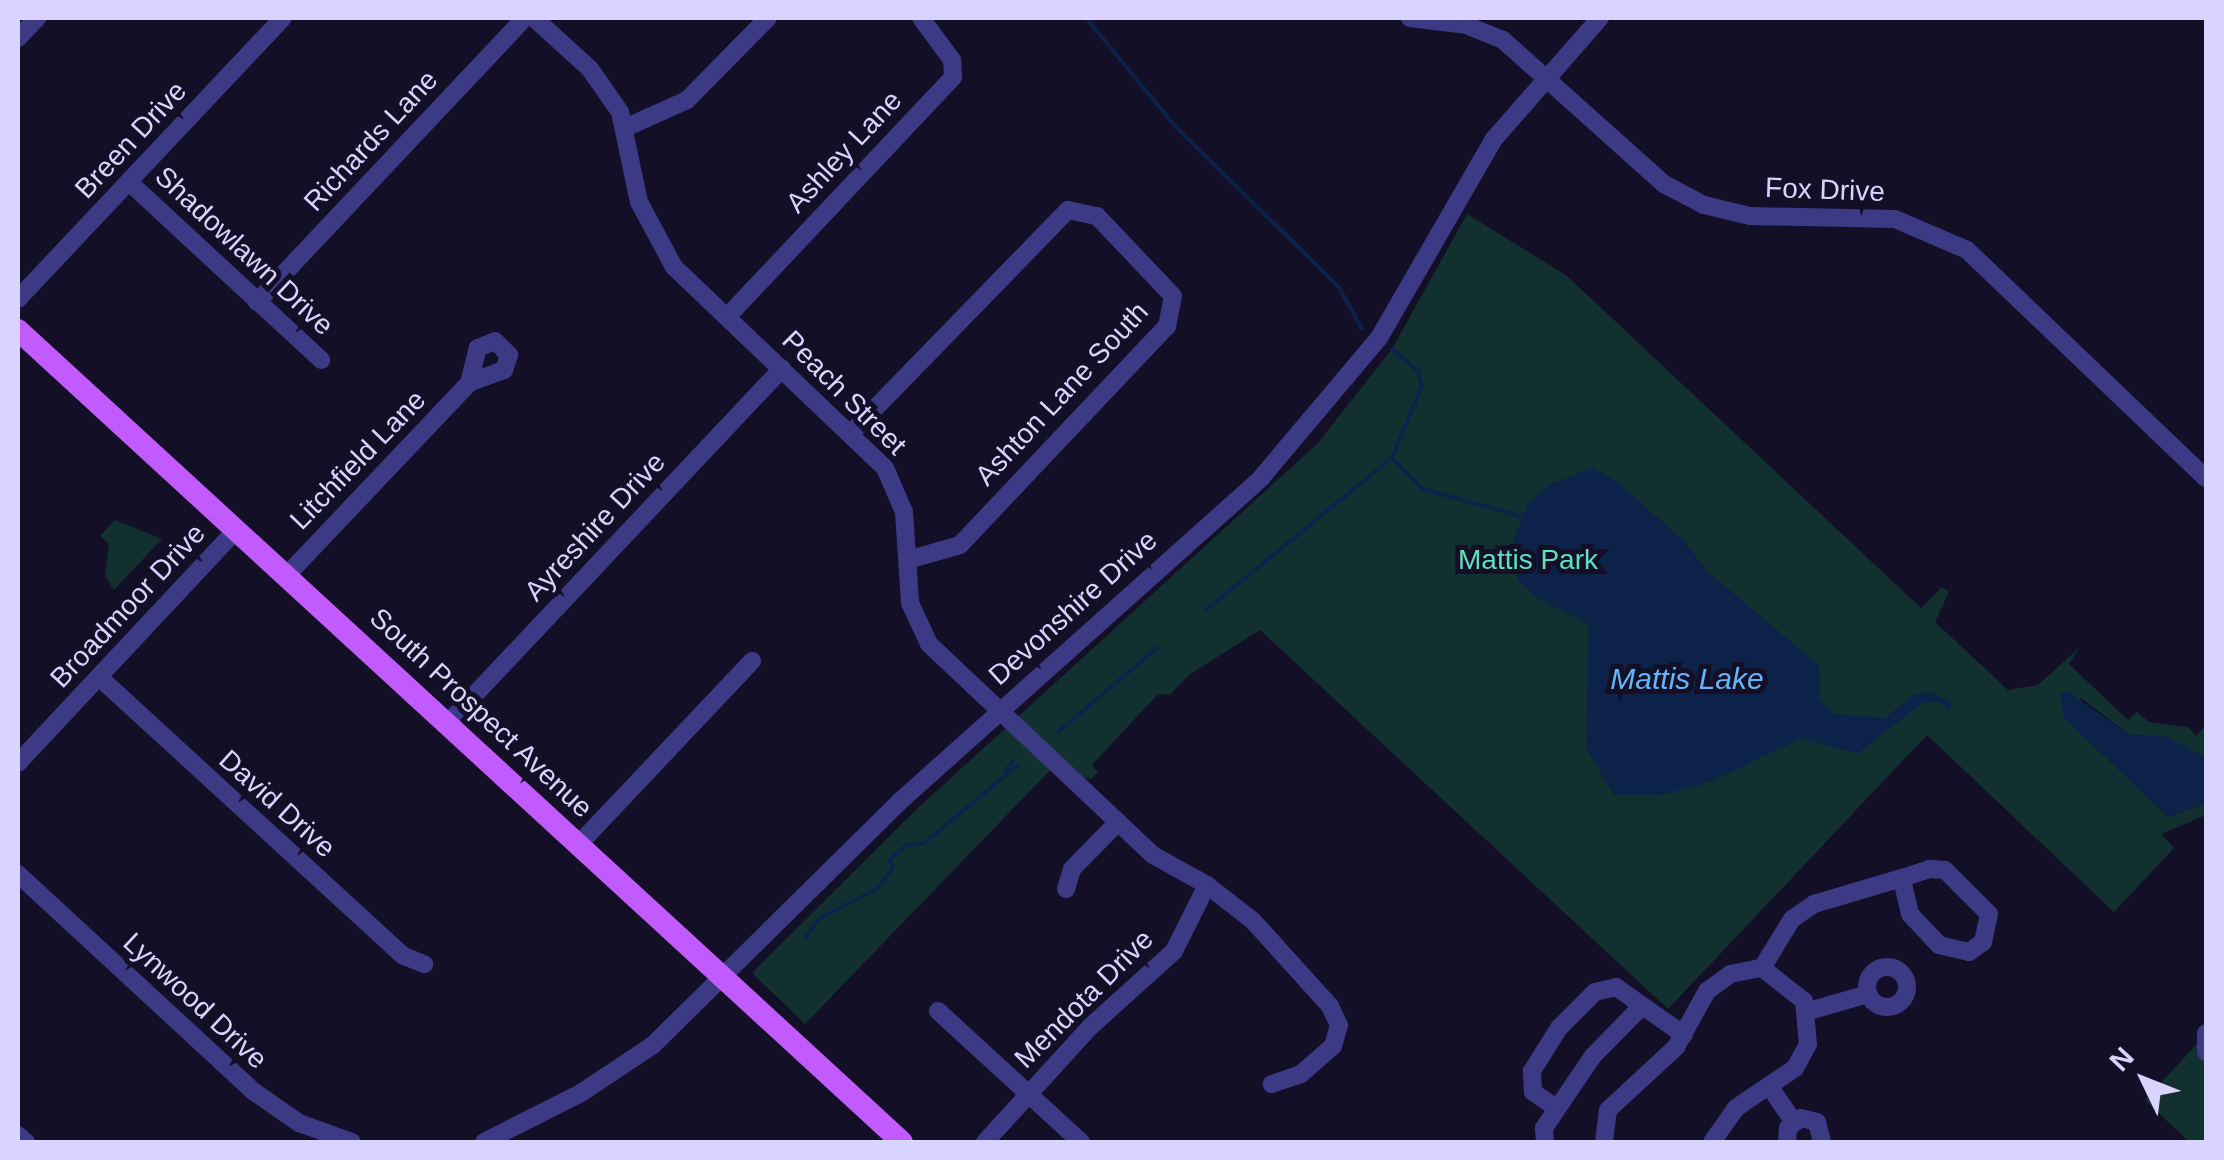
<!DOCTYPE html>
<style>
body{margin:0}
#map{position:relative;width:2224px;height:1160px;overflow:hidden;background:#130f26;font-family:Arial,sans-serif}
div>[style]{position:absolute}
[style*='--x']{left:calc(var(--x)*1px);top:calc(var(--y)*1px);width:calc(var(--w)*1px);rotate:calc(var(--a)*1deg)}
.green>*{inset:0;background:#12302f}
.water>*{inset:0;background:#0c2248}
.stream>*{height:4px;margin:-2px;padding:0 2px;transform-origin:2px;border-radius:2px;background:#0c2248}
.minor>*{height:18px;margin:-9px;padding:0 9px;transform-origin:9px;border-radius:9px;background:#3d3a85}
.minor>.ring{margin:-9px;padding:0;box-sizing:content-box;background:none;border:18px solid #3d3a85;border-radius:50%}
.major>*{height:22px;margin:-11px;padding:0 11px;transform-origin:11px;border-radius:11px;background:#c25bff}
span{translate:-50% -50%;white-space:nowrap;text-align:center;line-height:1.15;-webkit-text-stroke:10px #130f26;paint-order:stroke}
.street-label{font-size:28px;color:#d9d4ff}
.park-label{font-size:28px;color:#5fe0c0}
.water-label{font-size:30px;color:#62b6ff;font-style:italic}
.frame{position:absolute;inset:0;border:20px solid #d9d4ff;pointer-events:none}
.north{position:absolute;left:2094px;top:1030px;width:100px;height:100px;-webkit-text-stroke:8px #130f26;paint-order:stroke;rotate:313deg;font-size:28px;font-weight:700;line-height:40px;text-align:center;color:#d9d4ff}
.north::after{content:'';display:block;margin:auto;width:35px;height:45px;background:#d9d4ff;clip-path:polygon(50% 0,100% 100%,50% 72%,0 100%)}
</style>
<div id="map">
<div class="green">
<div style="clip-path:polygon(1467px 214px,1567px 276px,1921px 608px,1942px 587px,1949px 592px,1935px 622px,2008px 690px,2038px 685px,2079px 648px,2069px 664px,2128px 720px,2137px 712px,2149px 722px,2188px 727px,2196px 736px,2206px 725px,2206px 757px,2201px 757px,2167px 737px,2130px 735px,2081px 698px,2079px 731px,2168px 817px,2206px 803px,2206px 815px,2161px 834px,2174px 848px,2114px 912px,1927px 735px,1668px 1009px,1260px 630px,1189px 675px,1170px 695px,1158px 694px,1092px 765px,1098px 772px,1092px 778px,1084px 779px,1061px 759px,805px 1024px,752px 973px,919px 807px,1317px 444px,1392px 349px)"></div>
<div style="clip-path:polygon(115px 520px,162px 539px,114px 590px,105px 576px,109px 544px,100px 536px)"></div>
<div style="clip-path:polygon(2206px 1034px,2206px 1142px,2189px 1142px,2145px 1100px)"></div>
</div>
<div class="water">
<div style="clip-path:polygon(1592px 468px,1615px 480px,1684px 541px,1708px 572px,1819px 665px,1819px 700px,1835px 714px,1885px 718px,1913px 695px,1931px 692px,1953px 703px,1950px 711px,1938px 701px,1922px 703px,1857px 754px,1802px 738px,1710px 782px,1661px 795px,1614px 795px,1586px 748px,1589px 624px,1537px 598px,1519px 580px,1509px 554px,1526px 506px,1547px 486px)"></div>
<div style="clip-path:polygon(2067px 691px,2130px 735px,2167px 737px,2206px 757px,2206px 803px,2168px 817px,2064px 718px,2060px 694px)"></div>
</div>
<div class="stream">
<div style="--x:1086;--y:18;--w:141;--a:50.5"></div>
<div style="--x:1176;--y:127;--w:227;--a:44.5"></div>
<div style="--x:1338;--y:286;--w:49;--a:60.8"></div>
<div style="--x:1392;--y:458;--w:44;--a:45"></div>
<div style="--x:1423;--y:489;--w:101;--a:15.6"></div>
<div style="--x:1206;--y:610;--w:240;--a:-39.3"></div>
<div style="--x:1392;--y:458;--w:78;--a:-67.4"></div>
<div style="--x:1422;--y:386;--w:16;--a:-105"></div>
<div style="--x:1418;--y:371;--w:34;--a:-140"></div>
<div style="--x:1058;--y:732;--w:130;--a:-40.3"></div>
<div style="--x:1006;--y:770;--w:11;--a:-52"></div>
<div style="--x:805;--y:938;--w:25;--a:-53"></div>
<div style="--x:820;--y:918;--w:64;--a:-27"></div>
<div style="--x:877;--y:889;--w:27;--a:-54"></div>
<div style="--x:893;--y:867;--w:8;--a:-120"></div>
<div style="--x:889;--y:860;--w:23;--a:-40"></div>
<div style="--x:907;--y:845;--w:17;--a:-7"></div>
<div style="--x:924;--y:843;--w:121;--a:-39.6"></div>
</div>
<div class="minor">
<div style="--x:534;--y:18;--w:76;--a:42.3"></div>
<div style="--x:590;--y:69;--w:52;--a:55.1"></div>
<div style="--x:620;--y:112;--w:92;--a:78.1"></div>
<div style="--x:639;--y:202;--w:74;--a:61.7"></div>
<div style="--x:674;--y:267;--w:291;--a:43.6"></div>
<div style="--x:885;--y:468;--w:48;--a:66.6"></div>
<div style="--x:904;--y:512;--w:91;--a:86.2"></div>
<div style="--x:910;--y:603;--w:45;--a:65.1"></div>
<div style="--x:929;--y:644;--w:308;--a:43.3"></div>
<div style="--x:1153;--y:855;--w:62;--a:29.1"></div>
<div style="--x:1207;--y:885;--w:58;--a:38"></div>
<div style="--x:1253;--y:921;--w:115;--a:47.8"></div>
<div style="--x:1330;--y:1006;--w:21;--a:65"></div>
<div style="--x:1339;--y:1025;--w:22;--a:106"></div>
<div style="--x:1333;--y:1046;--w:43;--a:138.8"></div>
<div style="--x:1301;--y:1074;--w:31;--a:161"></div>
<div style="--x:1410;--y:18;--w:56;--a:7.1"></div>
<div style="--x:1466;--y:25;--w:40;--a:22"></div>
<div style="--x:1503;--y:40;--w:216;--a:41.8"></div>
<div style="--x:1664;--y:184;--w:45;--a:27.7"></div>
<div style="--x:1704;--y:205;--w:47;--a:13.4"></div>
<div style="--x:1750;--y:216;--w:145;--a:1.2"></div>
<div style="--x:1895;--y:219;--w:78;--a:23.3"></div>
<div style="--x:1967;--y:250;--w:330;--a:43.7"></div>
<div style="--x:18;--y:38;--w:28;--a:-46"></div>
<div style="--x:627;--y:127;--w:66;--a:-24.2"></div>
<div style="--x:687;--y:100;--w:115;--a:-45.4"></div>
<div style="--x:129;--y:182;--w:262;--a:42.8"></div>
<div style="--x:18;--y:299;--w:386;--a:-46.7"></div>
<div style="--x:257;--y:302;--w:390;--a:-46.7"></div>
<div style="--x:727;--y:317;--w:330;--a:-46.7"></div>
<div style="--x:953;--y:77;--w:17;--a:-93"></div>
<div style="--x:952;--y:60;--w:52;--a:-126.4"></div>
<div style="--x:495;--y:341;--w:20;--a:45"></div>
<div style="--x:509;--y:355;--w:16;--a:108"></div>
<div style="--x:504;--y:370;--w:37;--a:160"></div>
<div style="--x:469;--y:383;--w:36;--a:-76"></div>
<div style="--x:478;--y:348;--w:18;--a:-22"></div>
<div style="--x:852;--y:432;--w:310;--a:-45.8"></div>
<div style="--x:1068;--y:210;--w:30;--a:12"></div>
<div style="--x:1097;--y:216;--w:110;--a:46.5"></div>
<div style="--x:1173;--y:296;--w:31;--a:101"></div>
<div style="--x:1167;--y:326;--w:301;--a:133.4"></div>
<div style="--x:960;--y:545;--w:54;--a:163.9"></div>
<div style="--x:287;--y:575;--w:265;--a:-46.5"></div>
<div style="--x:99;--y:677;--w:413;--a:42.5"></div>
<div style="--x:404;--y:956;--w:22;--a:22"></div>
<div style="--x:448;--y:723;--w:487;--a:-46.7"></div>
<div style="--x:18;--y:763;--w:319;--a:-46.9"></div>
<div style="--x:579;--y:844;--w:252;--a:-46.6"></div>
<div style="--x:18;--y:874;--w:320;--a:42.7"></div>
<div style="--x:253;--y:1091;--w:56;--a:34.8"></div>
<div style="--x:299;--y:1123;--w:56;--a:19.7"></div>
<div style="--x:1066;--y:889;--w:21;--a:-73"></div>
<div style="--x:1072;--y:869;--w:66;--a:-45.6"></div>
<div class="ring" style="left:1867px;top:967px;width:22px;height:22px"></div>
<div style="--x:1762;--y:968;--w:57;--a:-58.5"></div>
<div style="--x:1792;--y:919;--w:27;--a:-34"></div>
<div style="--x:1814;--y:904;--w:92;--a:-16.5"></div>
<div style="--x:1902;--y:878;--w:29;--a:-18"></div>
<div style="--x:1930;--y:869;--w:15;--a:4"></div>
<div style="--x:1945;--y:870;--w:62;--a:45"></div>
<div style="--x:1989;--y:914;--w:29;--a:102"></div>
<div style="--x:1983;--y:942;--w:17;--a:144"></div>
<div style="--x:1969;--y:952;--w:31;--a:-167"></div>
<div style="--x:1939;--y:945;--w:42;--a:-133.1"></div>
<div style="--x:1910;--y:914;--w:37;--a:-103"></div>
<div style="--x:938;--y:1011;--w:194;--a:42.5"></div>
<div style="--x:1809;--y:1011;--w:61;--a:-16.1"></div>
<div style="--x:2206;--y:1033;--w:19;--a:90"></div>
<div style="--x:1770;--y:1087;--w:41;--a:55.9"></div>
<div style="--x:1556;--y:1108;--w:28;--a:-145"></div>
<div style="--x:1533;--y:1092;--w:21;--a:-93"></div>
<div style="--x:1532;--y:1071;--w:51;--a:-57.9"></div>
<div style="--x:1559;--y:1028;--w:51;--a:-45"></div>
<div style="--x:1595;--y:992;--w:22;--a:-13"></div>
<div style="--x:1616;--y:987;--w:83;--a:35.2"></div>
<div style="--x:18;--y:1135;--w:11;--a:41"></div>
<div style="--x:484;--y:1142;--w:109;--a:-26.8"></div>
<div style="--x:581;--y:1093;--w:87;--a:-33.7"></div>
<div style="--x:653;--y:1045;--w:344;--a:-44.6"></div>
<div style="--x:898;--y:803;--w:487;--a:-41.8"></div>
<div style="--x:1261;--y:478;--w:183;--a:-49.9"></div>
<div style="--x:1379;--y:338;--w:230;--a:-60"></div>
<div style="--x:1494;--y:139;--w:161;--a:-48.8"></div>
<div style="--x:985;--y:1142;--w:156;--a:-47.6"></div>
<div style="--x:1090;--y:1027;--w:113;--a:-42.1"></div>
<div style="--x:1174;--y:951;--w:74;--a:-63.4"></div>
<div style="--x:1545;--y:1142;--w:14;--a:-94"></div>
<div style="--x:1544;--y:1128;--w:87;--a:-55.8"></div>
<div style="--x:1593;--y:1056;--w:67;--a:-45.6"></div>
<div style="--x:1604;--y:1142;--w:32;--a:-83"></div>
<div style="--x:1608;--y:1110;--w:93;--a:-42.8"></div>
<div style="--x:1676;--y:1047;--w:64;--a:-61"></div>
<div style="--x:1707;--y:991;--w:29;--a:-36"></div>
<div style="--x:1730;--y:974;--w:33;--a:-11"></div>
<div style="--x:1762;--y:968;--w:53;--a:38.2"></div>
<div style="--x:1804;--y:1001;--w:43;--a:84.7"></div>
<div style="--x:1808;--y:1044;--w:27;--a:118"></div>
<div style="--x:1795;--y:1068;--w:71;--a:145.9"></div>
<div style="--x:1736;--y:1108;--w:42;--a:125.2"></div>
<div style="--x:1787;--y:1142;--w:14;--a:-86"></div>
<div style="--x:1788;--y:1128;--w:16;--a:-38"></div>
<div style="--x:1801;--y:1118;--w:16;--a:14"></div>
<div style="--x:1817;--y:1122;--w:21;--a:76"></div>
</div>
<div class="major">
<div style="--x:18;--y:330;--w:1200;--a:42.57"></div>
</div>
<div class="street-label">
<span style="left:131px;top:140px;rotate:-47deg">Breen Drive</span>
<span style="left:371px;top:141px;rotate:-47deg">Richards Lane</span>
<span style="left:844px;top:152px;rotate:-47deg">Ashley Lane</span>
<span style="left:1825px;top:190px;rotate:2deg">Fox Drive</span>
<span style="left:244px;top:251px;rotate:43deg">Shadowlawn Drive</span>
<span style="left:844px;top:393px;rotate:45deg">Peach Street</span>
<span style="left:1062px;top:394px;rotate:-47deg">Ashton Lane South</span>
<span style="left:358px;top:460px;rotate:-46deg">Litchfield Lane</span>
<span style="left:595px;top:527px;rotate:-47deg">Ayreshire Drive</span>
<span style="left:128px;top:606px;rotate:-47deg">Broadmoor Drive</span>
<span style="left:1073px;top:608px;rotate:-42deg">Devonshire Drive</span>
<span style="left:481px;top:713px;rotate:43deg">South Prospect Avenue</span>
<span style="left:277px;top:804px;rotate:42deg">David Drive</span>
<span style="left:1084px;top:999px;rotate:-45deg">Mendota Drive</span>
<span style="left:195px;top:1001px;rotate:43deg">Lynwood Drive</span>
</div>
<div class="park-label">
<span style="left:1528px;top:560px">Mattis Park</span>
</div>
<div class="water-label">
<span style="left:1687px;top:679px">Mattis Lake</span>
</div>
<div class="frame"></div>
<div class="north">N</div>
</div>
